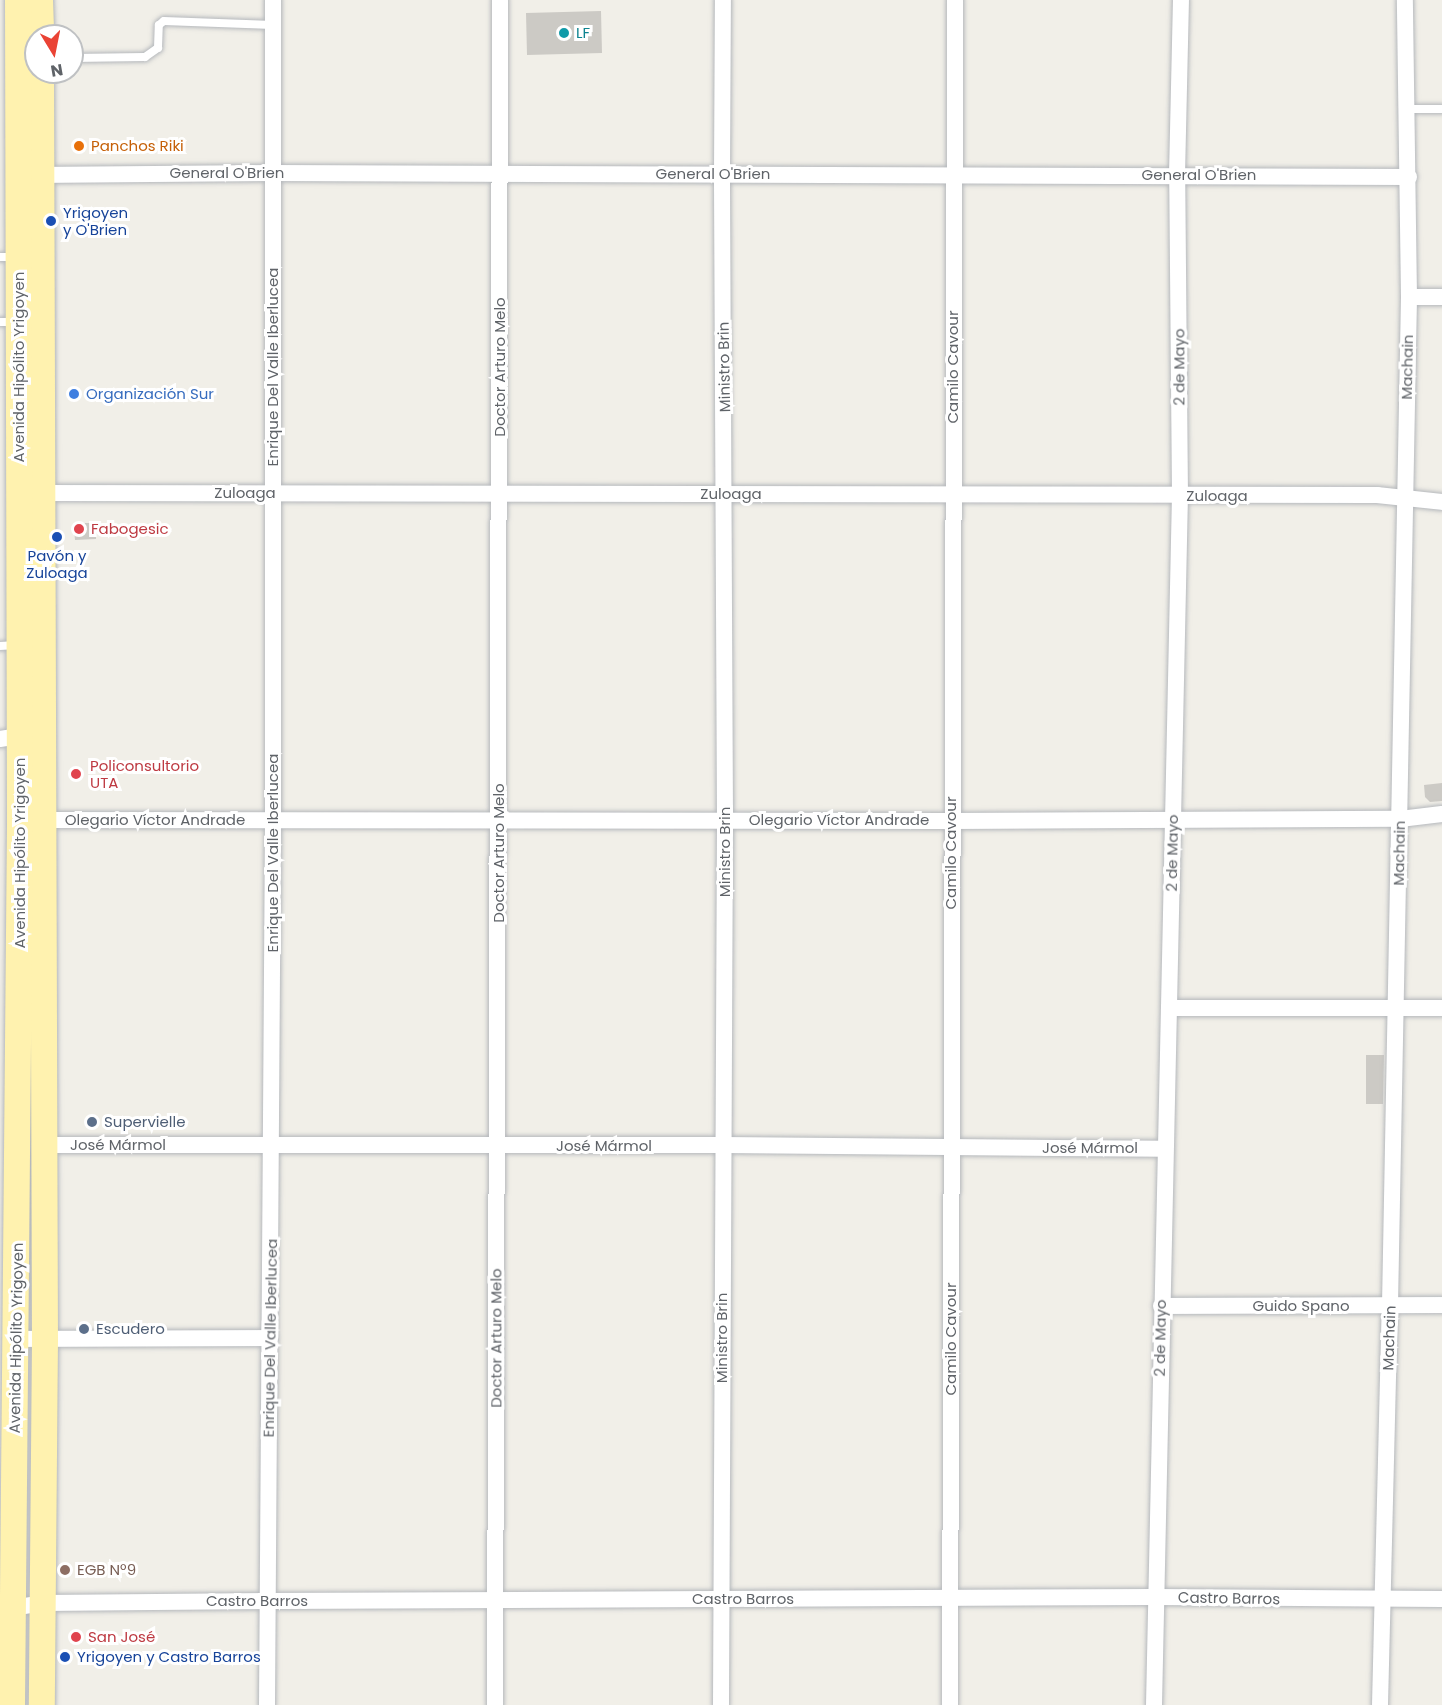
<!DOCTYPE html>
<meta charset="utf-8">
<style>
body{margin:0}
#map{position:relative;width:1442px;height:1705px;overflow:hidden;background:#f1efe8;font-family:Poppins,sans-serif}
div>[style]{position:absolute}
[style*='--x']{left:calc(var(--x)*1px);top:calc(var(--y)*1px);width:calc(var(--w)*1px);rotate:calc(var(--a)*1deg)}
.building>*{inset:0;background:#cccac5}
.roads{filter:drop-shadow(0 0 2px #b5b8bc) drop-shadow(0 0 2px #b5b8bc)}
.lane>*{height:8px;margin:-4px;padding:0 4px;transform-origin:4px;border-radius:4px;background:#fff}
.street>*{height:16px;margin:-8px;padding:0 8px;transform-origin:8px;border-radius:8px;background:#fff}
.primary>*{height:26px;margin:-13px;padding:0 13px;transform-origin:13px;border-radius:13px;background:#fff2af}
.dots>*{width:16px;height:16px;translate:-50% -50%;box-sizing:border-box;border:3px solid #fff;border-radius:50%}
span{translate:-50% -50%;white-space:nowrap;text-align:center;line-height:1.15;-webkit-text-stroke:6px #fff;paint-order:stroke}
.culture-label{font-size:15px;color:#0d838f}
.left{translate:0 -50%;text-align:left}
.food-label{font-size:15px;color:#c56008}
.street-label{font-size:15px;color:#5f6368}
.transit-label{font-size:15px;color:#164399}
.shop-label{font-size:15px;color:#366cbe}
.health-label{font-size:15px;color:#be3a42}
.service-label{font-size:15px;color:#4e5e75}
.education-label{font-size:15px;color:#785e54}
.north{position:absolute;left:24px;top:24px;width:60px;height:60px;box-sizing:border-box;background:#fff;border:2px solid #bfc1c3;border-radius:50%;rotate:170deg;font-size:16px;font-weight:700;line-height:24px;text-align:center;color:#5f6368}
.north::after{content:'';display:block;margin:auto;width:21px;height:27px;background:#ea4335;clip-path:polygon(50% 0,100% 100%,50% 72%,0 100%)}
</style>
<div id="map">
<div class="building">
<div style="clip-path:polygon(601px 11px,602px 53px,527px 55px,526px 13px)"></div>
<div style="clip-path:polygon(80px 523px,96px 523px,96px 539px,75px 540px,74px 528px)"></div>
<div style="clip-path:polygon(1442px 783px,1442px 801px,1430px 802px,1425px 797px,1424px 785px)"></div>
<div style="clip-path:polygon(1366px 1055px,1384px 1055px,1383px 1104px,1366px 1104px)"></div>
</div>
<div class="roads">
<div class="lane">
<div style="--x:72;--y:58;--w:73;--a:-0.8"></div>
<div style="--x:145;--y:57;--w:16;--a:-35"></div>
<div style="--x:158;--y:48;--w:23;--a:-88"></div>
<div style="--x:159;--y:25;--w:6;--a:-39"></div>
<div style="--x:164;--y:21;--w:109;--a:2.1"></div>
<div style="--x:1407;--y:109;--w:35;--a:0"></div>
<div style="--x:0;--y:257;--w:15;--a:0"></div>
<div style="--x:0;--y:322;--w:18;--a:0"></div>
<div style="--x:0;--y:646;--w:17;--a:-3"></div>
</div>
<div class="street">
<div style="--x:33;--y:175;--w:239;--a:-0.5"></div>
<div style="--x:272;--y:173;--w:1137;--a:0.2"></div>
<div style="--x:1409;--y:297;--w:33;--a:0"></div>
<div style="--x:33;--y:493;--w:1344;--a:0.09"></div>
<div style="--x:1377;--y:495;--w:65;--a:6.1"></div>
<div style="--x:0;--y:739;--w:20;--a:-9"></div>
<div style="--x:33;--y:820;--w:918;--a:0.06"></div>
<div style="--x:951;--y:821;--w:449;--a:-0.3"></div>
<div style="--x:1400;--y:819;--w:42;--a:-6.8"></div>
<div style="--x:1170;--y:1008;--w:272;--a:0"></div>
<div style="--x:44;--y:1145;--w:679;--a:0"></div>
<div style="--x:723;--y:1145;--w:441;--a:0.5"></div>
<div style="--x:1161;--y:1306;--w:281;--a:-0.2"></div>
<div style="--x:16;--y:1339;--w:254;--a:-0.2"></div>
<div style="--x:12;--y:1608;--w:31;--a:-9"></div>
<div style="--x:43;--y:1603;--w:224;--a:-0.5"></div>
<div style="--x:267;--y:1601;--w:889;--a:-0.26"></div>
<div style="--x:1156;--y:1597;--w:286;--a:0.4"></div>
<div style="--x:267;--y:1705;--w:886;--a:-89.61"></div>
<div style="--x:273;--y:819;--w:819;--a:-90"></div>
<div style="--x:495;--y:1705;--w:1705;--a:-89.83"></div>
<div style="--x:721;--y:1705;--w:885;--a:-89.74"></div>
<div style="--x:725;--y:820;--w:646;--a:-90.27"></div>
<div style="--x:722;--y:174;--w:174;--a:-89.7"></div>
<div style="--x:950;--y:1705;--w:1705;--a:-89.83"></div>
<div style="--x:1154;--y:1705;--w:1208;--a:-88.77"></div>
<div style="--x:1180;--y:497;--w:322;--a:-90.5"></div>
<div style="--x:1177;--y:175;--w:175;--a:-88.7"></div>
<div style="--x:1380;--y:1705;--w:400;--a:-88.6"></div>
<div style="--x:1390;--y:1305;--w:1008;--a:-88.92"></div>
<div style="--x:1409;--y:297;--w:297;--a:-90.8"></div>
</div>
<div class="primary">
<div style="--x:40;--y:0;--w:36;--a:88"></div>
<div style="--x:41;--y:72;--w:1267;--a:89.82"></div>
<div style="--x:45;--y:1339;--w:366;--a:90.5"></div>
<div style="--x:12;--y:1705;--w:885;--a:-89.48"></div>
<div style="--x:20;--y:820;--w:820;--a:-90.14"></div>
</div>
</div>
<div class="dots">
<div style="left:564px;top:33px;background:#0f9aa8"></div>
<div style="left:79px;top:146px;background:#e8710a"></div>
<div style="left:51px;top:221px;background:#1a4fb4"></div>
<div style="left:74px;top:394px;background:#3f7fe0"></div>
<div style="left:79px;top:529px;background:#e0444e"></div>
<div style="left:57px;top:537px;background:#1a4fb4"></div>
<div style="left:76px;top:774px;background:#e0444e"></div>
<div style="left:92px;top:1122px;background:#5c6f8a"></div>
<div style="left:84px;top:1329px;background:#5c6f8a"></div>
<div style="left:65px;top:1570px;background:#8d6e63"></div>
<div style="left:76px;top:1637px;background:#e0444e"></div>
<div style="left:65px;top:1657px;background:#1a4fb4"></div>
</div>
<div class="culture-label">
<span class="left" style="left:576px;top:33px">LF</span>
</div>
<div class="food-label">
<span class="left" style="left:91px;top:146px">Panchos Riki</span>
</div>
<div class="street-label">
<span style="left:227px;top:173px">General O'Brien</span>
<span style="left:713px;top:174px">General O'Brien</span>
<span style="left:1199px;top:175px">General O'Brien</span>
<span style="left:19px;top:367px;rotate:-90deg">Avenida Hipólito Yrigoyen</span>
<span style="left:273px;top:367px;rotate:-90deg">Enrique Del Valle Iberlucea</span>
<span style="left:500px;top:367px;rotate:-90deg">Doctor Arturo Melo</span>
<span style="left:724px;top:367px;rotate:-91deg">Ministro Brin</span>
<span style="left:953px;top:367px;rotate:-90deg">Camilo Cavour</span>
<span style="left:1179px;top:367px;rotate:-90deg">2 de Mayo</span>
<span style="left:1407px;top:367px;rotate:-89deg">Machain</span>
<span style="left:245px;top:493px">Zuloaga</span>
<span style="left:731px;top:494px">Zuloaga</span>
<span style="left:1217px;top:496px">Zuloaga</span>
<span style="left:155px;top:820px">Olegario Víctor Andrade</span>
<span style="left:839px;top:820px">Olegario Víctor Andrade</span>
<span style="left:725px;top:852px;rotate:-90deg">Ministro Brin</span>
<span style="left:20px;top:853px;rotate:-90deg">Avenida Hipólito Yrigoyen</span>
<span style="left:273px;top:853px;rotate:-90deg">Enrique Del Valle Iberlucea</span>
<span style="left:499px;top:853px;rotate:-90deg">Doctor Arturo Melo</span>
<span style="left:951px;top:853px;rotate:-90deg">Camilo Cavour</span>
<span style="left:1172px;top:853px;rotate:-89deg">2 de Mayo</span>
<span style="left:1399px;top:853px;rotate:-89deg">Machain</span>
<span style="left:118px;top:1145px">José Mármol</span>
<span style="left:604px;top:1146px">José Mármol</span>
<span style="left:1090px;top:1148px">José Mármol</span>
<span style="left:1301px;top:1306px">Guido Spano</span>
<span style="left:16px;top:1338px;rotate:-89deg">Avenida Hipólito Yrigoyen</span>
<span style="left:270px;top:1338px;rotate:-89deg">Enrique Del Valle Iberlucea</span>
<span style="left:496px;top:1338px;rotate:-90deg">Doctor Arturo Melo</span>
<span style="left:722px;top:1338px;rotate:-90deg">Ministro Brin</span>
<span style="left:1160px;top:1338px;rotate:-89deg">2 de Mayo</span>
<span style="left:1389px;top:1338px;rotate:-88deg">Machain</span>
<span style="left:951px;top:1339px;rotate:-90deg">Camilo Cavour</span>
<span style="left:1229px;top:1598px;rotate:1deg">Castro Barros</span>
<span style="left:743px;top:1599px">Castro Barros</span>
<span style="left:257px;top:1601px">Castro Barros</span>
</div>
<div class="transit-label">
<span class="left" style="left:63px;top:221px">Yrigoyen<br>y O'Brien</span>
<span style="left:57px;top:564px">Pavón y<br>Zuloaga</span>
<span class="left" style="left:77px;top:1657px">Yrigoyen y Castro Barros</span>
</div>
<div class="shop-label">
<span class="left" style="left:86px;top:394px">Organización Sur</span>
</div>
<div class="health-label">
<span class="left" style="left:91px;top:529px">Fabogesic</span>
<span class="left" style="left:90px;top:774px">Policonsultorio<br>UTA</span>
<span class="left" style="left:88px;top:1637px">San José</span>
</div>
<div class="service-label">
<span class="left" style="left:104px;top:1122px">Supervielle</span>
<span class="left" style="left:96px;top:1329px">Escudero</span>
</div>
<div class="education-label">
<span class="left" style="left:77px;top:1570px">EGB Nº9</span>
</div>
<div class="north">N</div>
</div>
